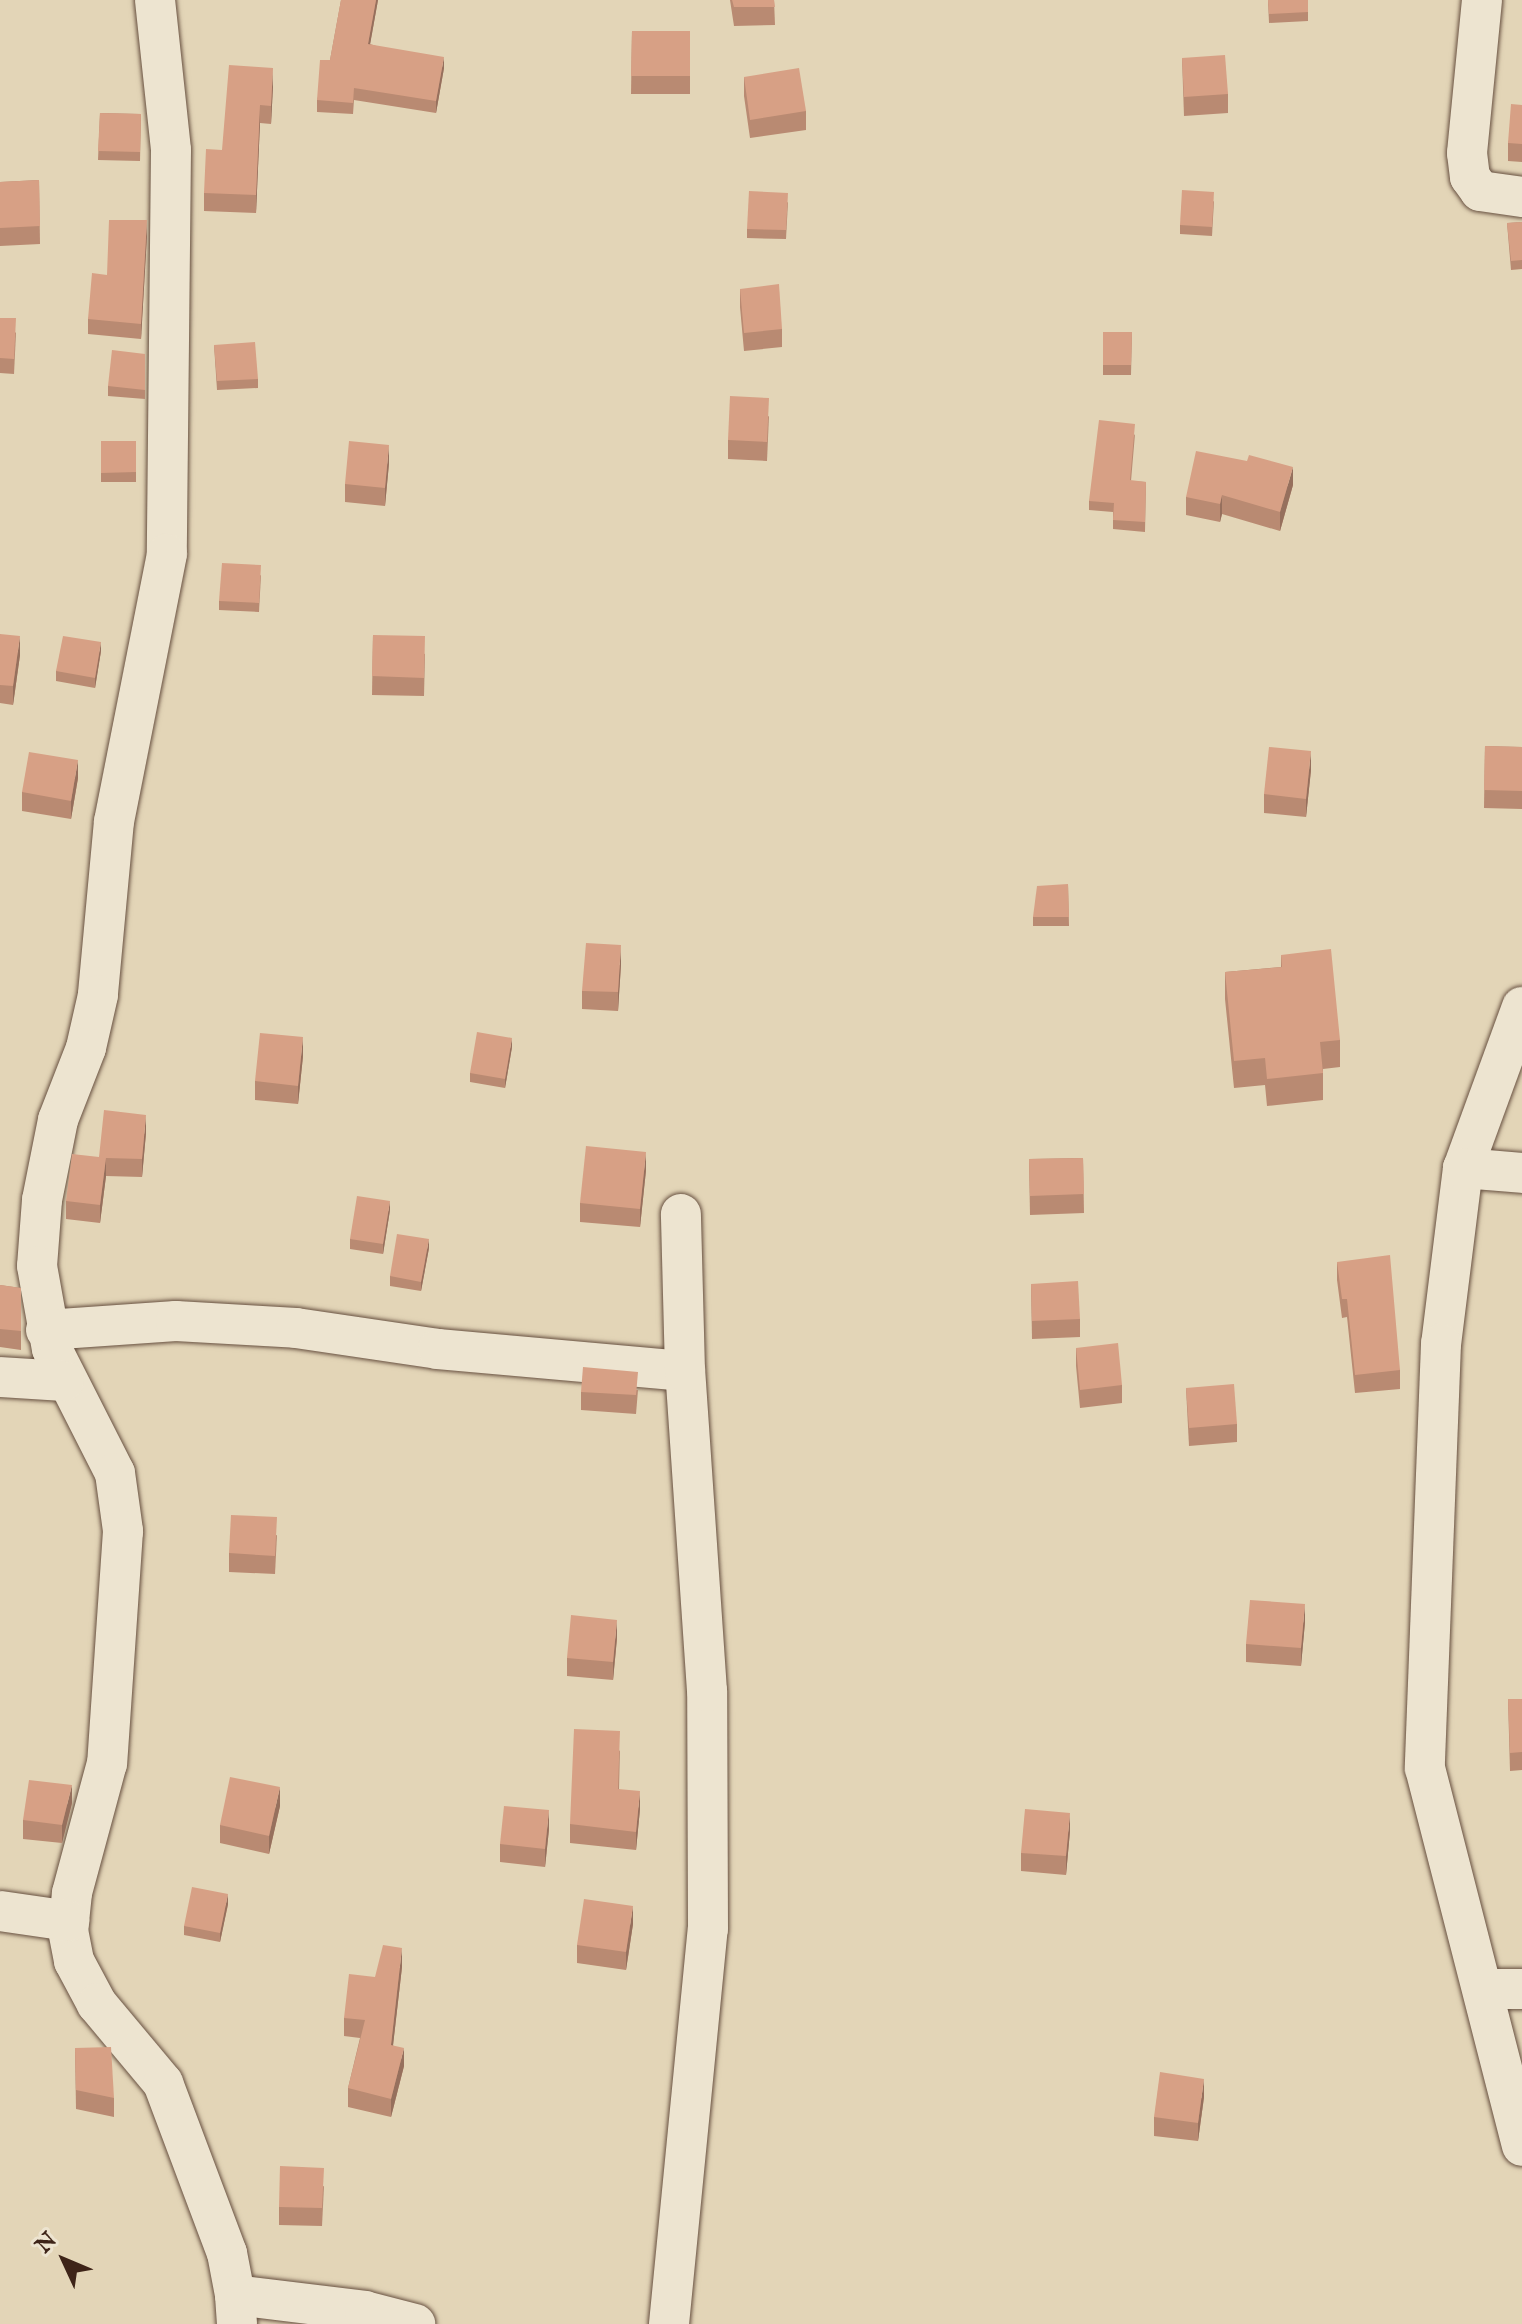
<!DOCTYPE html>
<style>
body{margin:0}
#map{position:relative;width:1522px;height:2324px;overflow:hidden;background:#e3d5b7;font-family:"IM FELL English",serif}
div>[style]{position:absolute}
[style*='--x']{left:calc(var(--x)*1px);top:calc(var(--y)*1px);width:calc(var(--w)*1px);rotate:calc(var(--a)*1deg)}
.roads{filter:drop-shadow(0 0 2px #675040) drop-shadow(0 0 2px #675040)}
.minor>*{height:40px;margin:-20px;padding:0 20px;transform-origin:20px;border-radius:20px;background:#ede4d0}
.wall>*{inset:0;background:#b98a72}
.shaded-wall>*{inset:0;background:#96705d}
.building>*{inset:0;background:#d7a085}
span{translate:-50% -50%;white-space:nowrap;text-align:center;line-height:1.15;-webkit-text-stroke:6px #ede4d0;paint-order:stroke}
.north{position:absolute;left:24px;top:2220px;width:80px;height:80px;-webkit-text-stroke:6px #ede4d0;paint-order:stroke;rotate:314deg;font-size:22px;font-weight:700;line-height:32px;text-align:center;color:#3e2418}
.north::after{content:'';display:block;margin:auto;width:28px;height:36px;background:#3e2418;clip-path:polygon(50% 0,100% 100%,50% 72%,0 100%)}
</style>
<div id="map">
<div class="roads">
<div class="minor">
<div style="--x:155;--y:0;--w:151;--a:83.9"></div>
<div style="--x:171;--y:150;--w:404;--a:90.6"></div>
<div style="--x:167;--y:554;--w:272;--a:101.2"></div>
<div style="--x:114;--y:821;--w:175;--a:95.3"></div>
<div style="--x:98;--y:995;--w:54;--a:102.8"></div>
<div style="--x:86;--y:1048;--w:77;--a:111.3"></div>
<div style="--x:58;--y:1120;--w:82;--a:101.3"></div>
<div style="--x:42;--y:1200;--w:66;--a:94.3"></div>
<div style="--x:37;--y:1266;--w:84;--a:79.8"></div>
<div style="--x:52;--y:1349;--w:139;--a:63.1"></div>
<div style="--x:115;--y:1473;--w:59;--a:82.1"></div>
<div style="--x:123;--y:1531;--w:233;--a:93.9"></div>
<div style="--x:107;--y:1763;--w:135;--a:105.1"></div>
<div style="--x:72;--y:1893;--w:37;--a:96"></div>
<div style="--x:68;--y:1930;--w:32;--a:79"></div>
<div style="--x:74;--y:1961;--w:49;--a:61.9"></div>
<div style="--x:97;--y:2004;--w:103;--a:50.1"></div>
<div style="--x:163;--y:2083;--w:182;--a:69.4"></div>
<div style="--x:227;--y:2253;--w:43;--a:79.2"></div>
<div style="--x:1482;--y:0;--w:154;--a:95.6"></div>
<div style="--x:1467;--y:153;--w:24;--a:83"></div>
<div style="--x:1470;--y:177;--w:17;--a:54"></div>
<div style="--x:1480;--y:191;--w:42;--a:8.1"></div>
<div style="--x:1522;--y:1007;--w:171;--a:110.1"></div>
<div style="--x:1463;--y:1168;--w:177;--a:97.1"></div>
<div style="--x:1441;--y:1344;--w:424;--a:92.2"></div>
<div style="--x:1425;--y:1768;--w:390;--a:75.6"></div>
<div style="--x:1463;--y:1168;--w:59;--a:4.8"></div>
<div style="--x:46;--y:1330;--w:130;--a:-4"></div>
<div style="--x:176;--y:1321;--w:120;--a:3.3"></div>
<div style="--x:296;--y:1328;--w:144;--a:8.4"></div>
<div style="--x:438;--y:1349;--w:248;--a:5.1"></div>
<div style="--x:0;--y:1377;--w:64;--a:3.6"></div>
<div style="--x:0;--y:1911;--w:70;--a:8.2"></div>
<div style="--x:1486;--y:1989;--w:36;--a:0"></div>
<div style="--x:237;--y:2324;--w:29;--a:-94"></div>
<div style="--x:235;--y:2295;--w:131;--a:7"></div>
<div style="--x:365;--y:2311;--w:52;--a:14.6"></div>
<div style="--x:669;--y:2324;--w:397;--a:-84.4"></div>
<div style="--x:708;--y:1929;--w:238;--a:-90.2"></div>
<div style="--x:707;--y:1691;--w:321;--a:-93.9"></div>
<div style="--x:685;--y:1371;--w:157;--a:-91.5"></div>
</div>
</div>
<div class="wall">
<div style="clip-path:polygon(341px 0,378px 0,370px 44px,444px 68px,436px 113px,354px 100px,353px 114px,317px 112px,317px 100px,330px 60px)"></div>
<div style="clip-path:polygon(730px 0,774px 0,775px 25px,734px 26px)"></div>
<div style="clip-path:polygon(1268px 0,1308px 0,1308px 21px,1269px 23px)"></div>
<div style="clip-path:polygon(632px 31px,690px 31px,690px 94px,631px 94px)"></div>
<div style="clip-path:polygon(1182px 58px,1228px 94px,1228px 113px,1184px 116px)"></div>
<div style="clip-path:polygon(744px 77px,806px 111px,806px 130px,750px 138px,744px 96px)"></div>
<div style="clip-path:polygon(273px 86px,271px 124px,260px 123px,256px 213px,204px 211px,204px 193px,222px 150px)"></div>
<div style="clip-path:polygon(1522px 105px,1522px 162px,1508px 161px,1508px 143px)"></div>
<div style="clip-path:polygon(100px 113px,141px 114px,140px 161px,98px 160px)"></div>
<div style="clip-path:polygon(39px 180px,40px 244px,0 246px,0 182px)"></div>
<div style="clip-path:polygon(1214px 201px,1212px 236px,1180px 234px,1180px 225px)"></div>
<div style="clip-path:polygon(788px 202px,786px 239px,747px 238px,747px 229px)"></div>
<div style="clip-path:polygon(1522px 222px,1522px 269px,1511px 270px,1507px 223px)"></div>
<div style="clip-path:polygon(147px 235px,141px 339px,88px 334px,88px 319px,107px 275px)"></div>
<div style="clip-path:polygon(740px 289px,782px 329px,782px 347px,744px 351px,740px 307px)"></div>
<div style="clip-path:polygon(0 318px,16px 333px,14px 374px,0 373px)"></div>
<div style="clip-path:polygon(1103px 332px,1132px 332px,1131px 375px,1103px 375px)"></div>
<div style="clip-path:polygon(214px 345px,258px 379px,258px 388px,217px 390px)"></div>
<div style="clip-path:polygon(145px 354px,145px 399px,108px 396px,108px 386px)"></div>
<div style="clip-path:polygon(769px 416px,767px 461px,728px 459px,728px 440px)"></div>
<div style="clip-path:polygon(1135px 434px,1131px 481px,1146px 482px,1145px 532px,1113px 529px,1113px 512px,1089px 510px,1089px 501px)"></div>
<div style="clip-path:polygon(101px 441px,136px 441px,136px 482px,101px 482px)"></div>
<div style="clip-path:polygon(389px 463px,385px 506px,345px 502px,345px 484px)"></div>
<div style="clip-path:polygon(1293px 485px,1280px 531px,1222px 514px,1220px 522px,1186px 515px,1186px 497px)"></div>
<div style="clip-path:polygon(261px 575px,259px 612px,219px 610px,219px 601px)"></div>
<div style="clip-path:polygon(0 634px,20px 655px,13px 705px,0 703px)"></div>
<div style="clip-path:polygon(373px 635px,425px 654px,424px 696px,372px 695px)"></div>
<div style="clip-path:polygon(101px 651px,95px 688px,56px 681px,56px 671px)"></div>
<div style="clip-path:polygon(1485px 746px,1522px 747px,1522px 809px,1484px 808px)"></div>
<div style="clip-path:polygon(1311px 770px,1306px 817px,1264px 813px,1264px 794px)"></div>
<div style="clip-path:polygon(78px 778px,71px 819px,22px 811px,22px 792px)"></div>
<div style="clip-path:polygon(1068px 884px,1069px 926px,1033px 926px,1033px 917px)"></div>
<div style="clip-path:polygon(1281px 955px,1340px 1040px,1340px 1067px,1323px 1069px,1323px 1100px,1267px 1106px,1265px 1085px,1234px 1088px,1225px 999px,1225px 972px,1281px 967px)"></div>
<div style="clip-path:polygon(621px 964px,618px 1011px,582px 1009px,582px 991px)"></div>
<div style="clip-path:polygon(512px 1047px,505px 1088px,470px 1082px,470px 1073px)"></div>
<div style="clip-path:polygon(303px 1056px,298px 1104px,255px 1100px,255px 1081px)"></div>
<div style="clip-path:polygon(146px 1133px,142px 1177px,106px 1176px,100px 1223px,66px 1219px,66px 1201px,99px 1157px)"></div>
<div style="clip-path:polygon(1083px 1158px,1084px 1213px,1030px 1215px,1029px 1159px)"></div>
<div style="clip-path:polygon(646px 1170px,640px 1227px,580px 1222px,580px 1203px)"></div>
<div style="clip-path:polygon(390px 1210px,383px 1254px,350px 1249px,350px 1239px)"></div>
<div style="clip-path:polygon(429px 1248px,421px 1291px,390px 1286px,390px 1276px)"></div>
<div style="clip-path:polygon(1337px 1262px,1400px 1370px,1400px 1389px,1355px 1393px,1347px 1317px,1342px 1318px,1337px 1280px)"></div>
<div style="clip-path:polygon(1031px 1284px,1080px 1319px,1080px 1337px,1032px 1339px)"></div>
<div style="clip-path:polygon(0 1285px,21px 1288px,21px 1350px,0 1347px)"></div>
<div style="clip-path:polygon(1076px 1348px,1122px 1385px,1122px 1403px,1080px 1408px,1076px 1366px)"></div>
<div style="clip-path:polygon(1186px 1388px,1237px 1424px,1237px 1442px,1189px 1446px)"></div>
<div style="clip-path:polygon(638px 1390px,636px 1414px,581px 1410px,581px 1392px)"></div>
<div style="clip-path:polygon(277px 1535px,275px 1574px,229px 1572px,229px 1553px)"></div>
<div style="clip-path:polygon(1305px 1622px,1301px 1666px,1246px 1662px,1246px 1644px)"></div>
<div style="clip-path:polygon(617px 1638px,613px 1680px,567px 1676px,567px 1658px)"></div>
<div style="clip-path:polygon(1508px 1699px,1522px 1699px,1522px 1770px,1510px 1771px)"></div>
<div style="clip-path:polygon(620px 1750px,619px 1789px,640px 1809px,636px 1850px,570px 1843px,570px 1824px)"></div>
<div style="clip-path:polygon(72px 1803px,62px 1843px,23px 1839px,23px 1820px)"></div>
<div style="clip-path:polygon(280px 1806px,269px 1854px,220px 1843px,220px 1825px)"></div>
<div style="clip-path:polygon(549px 1829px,545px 1867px,500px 1862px,500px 1844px)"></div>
<div style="clip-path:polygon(1070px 1831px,1066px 1875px,1021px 1871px,1021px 1853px)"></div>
<div style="clip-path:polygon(228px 1904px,220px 1942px,184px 1935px,184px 1926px)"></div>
<div style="clip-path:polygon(633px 1924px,626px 1970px,577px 1963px,577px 1945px)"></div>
<div style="clip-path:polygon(402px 1967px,393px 2045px,404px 2066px,391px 2117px,348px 2107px,348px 2088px,360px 2038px,344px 2036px,344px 2018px,375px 1977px)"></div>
<div style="clip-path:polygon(75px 2048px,114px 2098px,114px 2117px,76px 2109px)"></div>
<div style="clip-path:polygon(1204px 2097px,1198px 2141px,1154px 2136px,1154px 2117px)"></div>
<div style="clip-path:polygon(324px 2186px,322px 2226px,279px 2225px,279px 2207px)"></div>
</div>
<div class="shaded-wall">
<div style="clip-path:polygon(376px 0,378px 0,368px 56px,368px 44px)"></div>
<div style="clip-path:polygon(444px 57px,444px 68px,436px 113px,436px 101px)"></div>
<div style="clip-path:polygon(273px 68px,273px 86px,271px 124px,271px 106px)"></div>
<div style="clip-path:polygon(260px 105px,260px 123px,256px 213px,256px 195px)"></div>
<div style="clip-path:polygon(147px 220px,147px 235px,141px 339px,141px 324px)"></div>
<div style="clip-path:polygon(389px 445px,389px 463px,385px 506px,385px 488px)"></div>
<div style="clip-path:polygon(1293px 467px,1293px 485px,1280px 531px,1280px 512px)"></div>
<div style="clip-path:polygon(1222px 495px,1222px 514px,1220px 522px,1220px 504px)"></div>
<div style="clip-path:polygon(20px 636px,20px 655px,13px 705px,13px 686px)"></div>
<div style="clip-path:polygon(101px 642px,101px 651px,95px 688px,95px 678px)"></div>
<div style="clip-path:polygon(1311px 751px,1311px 770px,1306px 817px,1306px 799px)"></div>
<div style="clip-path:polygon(78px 760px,78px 778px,71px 819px,71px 801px)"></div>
<div style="clip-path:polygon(621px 945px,621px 964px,618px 1011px,618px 992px)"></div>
<div style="clip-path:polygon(303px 1037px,303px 1056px,298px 1104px,298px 1086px)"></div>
<div style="clip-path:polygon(512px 1038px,512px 1047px,505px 1088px,505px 1079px)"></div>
<div style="clip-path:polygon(146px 1115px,146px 1133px,142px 1177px,142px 1159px)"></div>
<div style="clip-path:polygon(646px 1152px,646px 1170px,640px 1227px,640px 1209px)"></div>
<div style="clip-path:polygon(106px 1158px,106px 1176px,100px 1223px,100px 1205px)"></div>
<div style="clip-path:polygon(390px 1201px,390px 1210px,383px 1254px,383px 1244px)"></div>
<div style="clip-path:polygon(429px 1239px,429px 1248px,421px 1291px,421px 1282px)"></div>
<div style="clip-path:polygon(1305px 1604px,1305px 1622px,1301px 1666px,1301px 1648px)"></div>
<div style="clip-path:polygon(617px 1620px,617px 1638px,613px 1680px,613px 1662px)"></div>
<div style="clip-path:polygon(72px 1785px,72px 1803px,62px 1843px,62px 1825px)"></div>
<div style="clip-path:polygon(280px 1787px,280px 1806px,269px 1854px,269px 1836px)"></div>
<div style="clip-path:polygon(640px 1791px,640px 1809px,636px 1850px,636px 1832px)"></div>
<div style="clip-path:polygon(549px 1810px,549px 1829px,545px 1867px,545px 1849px)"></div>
<div style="clip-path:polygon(1070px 1813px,1070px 1831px,1066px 1875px,1066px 1856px)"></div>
<div style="clip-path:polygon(228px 1894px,228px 1904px,220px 1942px,220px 1933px)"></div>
<div style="clip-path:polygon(633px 1906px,633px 1924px,626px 1970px,626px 1952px)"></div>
<div style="clip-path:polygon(402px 1948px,402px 1967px,391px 2063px,391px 2045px)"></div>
<div style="clip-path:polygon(404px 2048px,404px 2066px,391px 2117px,391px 2099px)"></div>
<div style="clip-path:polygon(1204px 2079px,1204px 2097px,1198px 2141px,1198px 2123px)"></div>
</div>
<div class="building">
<div style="clip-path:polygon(341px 0,376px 0,368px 44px,444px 57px,436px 101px,354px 88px,353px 103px,317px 100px,320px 60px,330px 60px)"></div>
<div style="clip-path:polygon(732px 0,774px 0,775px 7px,734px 7px)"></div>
<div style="clip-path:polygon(1268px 0,1308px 0,1308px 12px,1269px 14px)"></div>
<div style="clip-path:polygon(632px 31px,690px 31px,690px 76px,631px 76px)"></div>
<div style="clip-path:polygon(1225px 55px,1228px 94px,1184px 97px,1182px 58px)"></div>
<div style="clip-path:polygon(229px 65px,273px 68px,271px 106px,260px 105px,256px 195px,204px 193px,206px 149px,222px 150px)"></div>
<div style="clip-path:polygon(799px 68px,806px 111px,750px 120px,744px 77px)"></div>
<div style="clip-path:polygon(1511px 104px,1522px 105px,1522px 144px,1508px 143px)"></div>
<div style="clip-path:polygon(100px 113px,141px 114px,140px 152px,98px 151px)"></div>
<div style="clip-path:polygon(39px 180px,40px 226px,0 228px,0 182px)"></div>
<div style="clip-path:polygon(1182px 190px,1214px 192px,1212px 227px,1180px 225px)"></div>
<div style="clip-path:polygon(749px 191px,788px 193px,786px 230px,747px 229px)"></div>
<div style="clip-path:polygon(109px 220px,147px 220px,141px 324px,88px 319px,92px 273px,107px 275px)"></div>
<div style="clip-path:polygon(1522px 222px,1522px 260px,1511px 261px,1507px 223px)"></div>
<div style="clip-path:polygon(779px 284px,782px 329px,744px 333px,740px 289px)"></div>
<div style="clip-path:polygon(0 318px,16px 318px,14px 359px,0 358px)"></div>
<div style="clip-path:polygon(1103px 332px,1132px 332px,1131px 365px,1103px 365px)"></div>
<div style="clip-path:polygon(255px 342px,258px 379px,217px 381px,214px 345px)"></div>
<div style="clip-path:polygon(112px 350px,145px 354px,145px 390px,108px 386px)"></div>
<div style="clip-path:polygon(730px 396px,769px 398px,767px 442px,728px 440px)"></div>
<div style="clip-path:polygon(1099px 420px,1135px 424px,1130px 480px,1146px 482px,1145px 522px,1113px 520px,1114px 503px,1089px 501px)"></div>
<div style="clip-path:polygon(101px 441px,136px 441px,136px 472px,101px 473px)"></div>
<div style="clip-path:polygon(349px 441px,389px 445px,385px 488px,345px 484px)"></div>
<div style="clip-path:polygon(1196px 451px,1247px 461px,1249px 455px,1293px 467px,1280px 512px,1222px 495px,1220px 504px,1186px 497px)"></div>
<div style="clip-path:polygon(222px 563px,261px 565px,259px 603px,219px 601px)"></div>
<div style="clip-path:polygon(0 634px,20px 636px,13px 686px,0 685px)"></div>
<div style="clip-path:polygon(373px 635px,425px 636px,424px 678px,372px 676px)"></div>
<div style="clip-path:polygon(63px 636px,101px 642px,95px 678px,56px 671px)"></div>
<div style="clip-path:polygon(1485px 746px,1522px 747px,1522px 791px,1484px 790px)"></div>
<div style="clip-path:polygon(1269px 747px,1311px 751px,1306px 799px,1264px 794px)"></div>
<div style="clip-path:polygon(29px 752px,78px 760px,71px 801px,22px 792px)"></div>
<div style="clip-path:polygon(1068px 884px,1069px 917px,1033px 917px,1037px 886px)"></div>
<div style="clip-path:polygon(586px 943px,621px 945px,618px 992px,582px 991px)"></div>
<div style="clip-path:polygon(1331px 949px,1340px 1040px,1320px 1042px,1323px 1073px,1267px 1079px,1265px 1058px,1234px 1061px,1225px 972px,1282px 967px,1281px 955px)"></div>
<div style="clip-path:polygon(477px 1032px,512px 1038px,505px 1079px,470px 1073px)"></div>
<div style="clip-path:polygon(260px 1033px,303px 1037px,298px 1086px,255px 1081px)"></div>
<div style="clip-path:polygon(104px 1110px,146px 1115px,142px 1159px,106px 1158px,100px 1205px,66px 1201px,72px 1154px,99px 1157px)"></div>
<div style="clip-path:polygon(586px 1146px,646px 1152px,640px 1209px,580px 1203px)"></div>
<div style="clip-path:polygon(1083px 1158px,1084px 1194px,1030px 1196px,1029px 1159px)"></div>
<div style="clip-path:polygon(357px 1196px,390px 1201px,383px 1244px,350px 1239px)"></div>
<div style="clip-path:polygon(397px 1234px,429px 1239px,421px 1282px,390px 1276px)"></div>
<div style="clip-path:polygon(1390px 1255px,1400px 1370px,1355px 1375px,1347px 1299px,1342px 1299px,1337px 1262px)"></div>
<div style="clip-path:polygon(1078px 1281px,1080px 1319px,1032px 1321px,1031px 1284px)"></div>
<div style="clip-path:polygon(0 1285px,21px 1288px,21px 1331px,0 1329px)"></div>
<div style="clip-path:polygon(1118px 1343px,1122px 1385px,1080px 1390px,1076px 1348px)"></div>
<div style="clip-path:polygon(583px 1367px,638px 1372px,636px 1395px,581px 1392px)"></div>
<div style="clip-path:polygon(1234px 1384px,1237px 1424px,1189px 1428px,1186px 1388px)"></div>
<div style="clip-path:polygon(231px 1515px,277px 1517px,275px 1556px,229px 1553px)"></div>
<div style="clip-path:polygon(1250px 1600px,1305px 1604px,1301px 1648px,1246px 1644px)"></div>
<div style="clip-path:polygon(571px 1615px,617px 1620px,613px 1662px,567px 1658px)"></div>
<div style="clip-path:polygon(1508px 1699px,1522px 1699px,1522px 1752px,1510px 1753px)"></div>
<div style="clip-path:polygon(574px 1729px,620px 1731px,618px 1789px,640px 1791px,636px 1832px,570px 1824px)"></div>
<div style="clip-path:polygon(230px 1777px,280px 1787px,269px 1836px,220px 1825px)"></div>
<div style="clip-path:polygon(29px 1780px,72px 1785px,62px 1825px,23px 1820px)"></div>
<div style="clip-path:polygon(504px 1806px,549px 1810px,545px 1849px,500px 1844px)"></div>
<div style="clip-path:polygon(1025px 1809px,1070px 1813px,1066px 1856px,1021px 1853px)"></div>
<div style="clip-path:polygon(192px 1887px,228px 1894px,220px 1933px,184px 1926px)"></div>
<div style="clip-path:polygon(584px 1899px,633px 1906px,626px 1952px,577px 1945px)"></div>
<div style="clip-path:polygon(383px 1945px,402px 1948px,391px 2045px,404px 2048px,391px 2099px,348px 2088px,365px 2020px,344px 2018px,349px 1974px,375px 1977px)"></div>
<div style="clip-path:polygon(111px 2047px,114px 2098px,76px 2090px,75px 2048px)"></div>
<div style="clip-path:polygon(1160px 2072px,1204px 2079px,1198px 2123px,1154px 2117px)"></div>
<div style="clip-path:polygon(280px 2166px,324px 2168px,322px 2208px,279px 2207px)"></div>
</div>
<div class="north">N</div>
</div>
